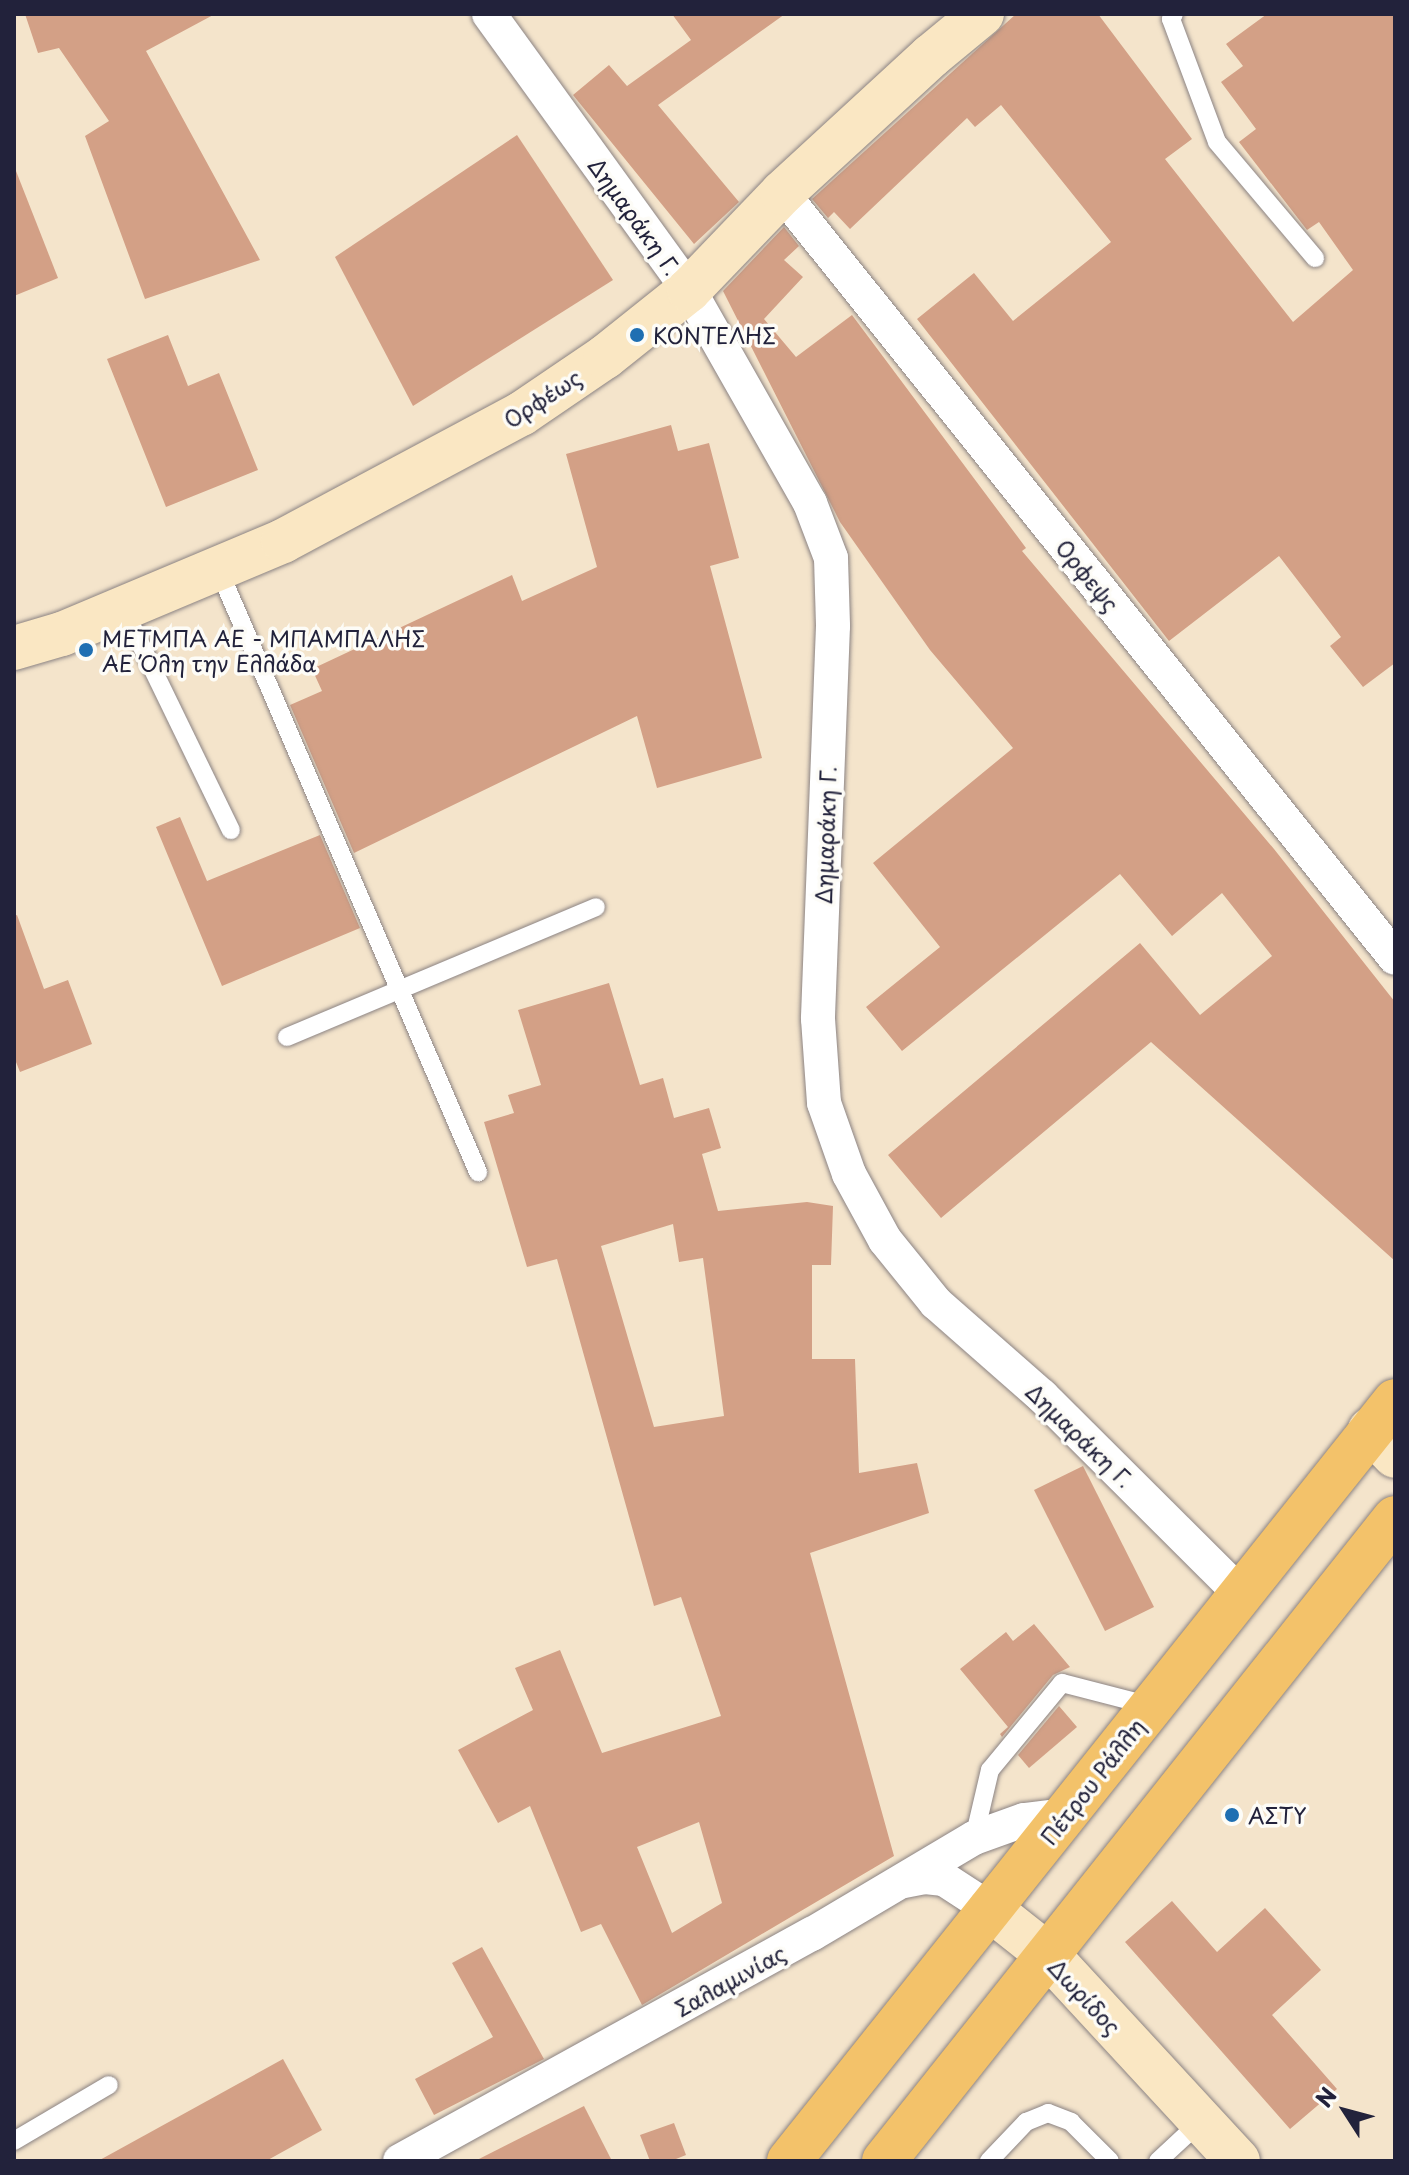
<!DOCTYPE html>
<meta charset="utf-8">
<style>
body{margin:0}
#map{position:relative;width:1409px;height:2175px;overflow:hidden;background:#f4e4cb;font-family:"Playpen Sans",sans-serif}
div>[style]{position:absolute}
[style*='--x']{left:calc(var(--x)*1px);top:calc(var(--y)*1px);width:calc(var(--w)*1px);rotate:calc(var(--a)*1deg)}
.building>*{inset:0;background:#d3a086}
.roads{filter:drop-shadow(0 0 2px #8b8383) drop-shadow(0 0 2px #8b8383)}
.lane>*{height:18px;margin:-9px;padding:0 9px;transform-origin:9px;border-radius:9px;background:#fff}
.street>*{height:34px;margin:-17px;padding:0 17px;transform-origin:17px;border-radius:17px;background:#fff}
.secondary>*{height:44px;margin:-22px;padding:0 22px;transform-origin:22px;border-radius:22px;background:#fae7c3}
.primary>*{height:44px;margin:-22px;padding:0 22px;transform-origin:22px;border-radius:22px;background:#f3c26a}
.dots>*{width:22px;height:22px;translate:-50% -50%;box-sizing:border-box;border:4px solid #fdfcf7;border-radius:50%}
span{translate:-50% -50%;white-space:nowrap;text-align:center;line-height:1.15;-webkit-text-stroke:7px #fdfcf7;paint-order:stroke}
.street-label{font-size:22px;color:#22223b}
.poi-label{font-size:22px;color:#22223b}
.left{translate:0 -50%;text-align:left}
.frame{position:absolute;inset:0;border:16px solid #22223b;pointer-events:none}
.north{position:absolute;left:1305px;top:2071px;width:80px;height:80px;-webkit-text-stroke:6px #fdfcf7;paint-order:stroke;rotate:306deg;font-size:22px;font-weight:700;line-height:32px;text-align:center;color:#22223b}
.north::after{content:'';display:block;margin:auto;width:28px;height:36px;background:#22223b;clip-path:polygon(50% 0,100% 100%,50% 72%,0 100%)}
</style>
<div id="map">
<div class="building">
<div style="clip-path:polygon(25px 14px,215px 14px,146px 51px,260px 260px,145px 299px,85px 136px,109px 121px,59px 48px,38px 53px)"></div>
<div style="clip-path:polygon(672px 14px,785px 14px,658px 105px,739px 202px,694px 244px,573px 95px,609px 65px,627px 86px,691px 40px)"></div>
<div style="clip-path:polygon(1016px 14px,1098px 14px,1192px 139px,1165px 159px,1293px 322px,1353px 270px,1319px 222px,1307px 230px,1239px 142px,1256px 129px,1221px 82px,1243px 66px,1226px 44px,1267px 14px,1395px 14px,1395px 663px,1363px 687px,1330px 646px,1341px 637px,1279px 556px,1169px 641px,917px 319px,974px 273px,1013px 321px,1111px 242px,1001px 105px,975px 127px,967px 118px,850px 229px,834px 212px,828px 218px,812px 199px)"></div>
<div style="clip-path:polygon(517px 135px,613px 280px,413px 406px,335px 257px)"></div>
<div style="clip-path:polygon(16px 171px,58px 278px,14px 296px,14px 172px)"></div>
<div style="clip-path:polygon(784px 227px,799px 246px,784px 260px,803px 277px,764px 319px,796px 357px,852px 315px,1026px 548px,1022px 551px,1274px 849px,1395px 1002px,1395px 1261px,1151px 1042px,941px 1218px,888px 1155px,1140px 943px,1200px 1015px,1272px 956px,1222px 893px,1172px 936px,1120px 874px,902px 1051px,866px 1007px,940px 947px,873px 863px,1013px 748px,930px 650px,840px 522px,723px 291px)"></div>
<div style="clip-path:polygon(168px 335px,188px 386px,219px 373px,258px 470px,166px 507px,107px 359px)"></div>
<div style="clip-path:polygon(671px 425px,678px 451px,709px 443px,739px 558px,710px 566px,762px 758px,657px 788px,637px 716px,354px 853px,290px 705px,322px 691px,312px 669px,512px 575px,522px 601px,597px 567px,566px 454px)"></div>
<div style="clip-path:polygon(180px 817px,207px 881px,320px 835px,360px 928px,222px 986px,156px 827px)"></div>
<div style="clip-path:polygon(17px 915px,44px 989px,68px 980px,92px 1044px,20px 1072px,14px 1057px,14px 916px)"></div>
<div style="clip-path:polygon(evenodd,609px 983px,640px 1085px,663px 1078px,674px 1118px,709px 1108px,721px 1148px,702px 1154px,718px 1211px,807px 1202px,833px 1206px,831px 1265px,812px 1265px,812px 1359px,855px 1359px,859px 1473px,917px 1463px,929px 1513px,810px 1553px,894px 1856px,642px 2005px,601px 1924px,581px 1932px,530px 1806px,498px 1823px,458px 1750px,533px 1710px,515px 1668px,560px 1650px,602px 1753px,721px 1716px,681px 1597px,654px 1606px,557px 1259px,527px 1267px,484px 1122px,514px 1113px,508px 1095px,541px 1085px,518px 1010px,609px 983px,673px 1224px,679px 1262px,703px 1258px,724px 1416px,654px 1427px,601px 1246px,673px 1224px,609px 983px,699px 1822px,722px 1903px,672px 1933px,637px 1847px,699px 1822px)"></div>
<div style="clip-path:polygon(1083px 1466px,1154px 1607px,1105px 1631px,1034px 1490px)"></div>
<div style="clip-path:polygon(1034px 1624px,1070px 1667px,1053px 1675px,1002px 1737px,1000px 1734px,1008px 1727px,960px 1669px,1006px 1632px,1013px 1641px)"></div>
<div style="clip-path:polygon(1059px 1706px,1077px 1727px,1029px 1768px,1018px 1755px)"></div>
<div style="clip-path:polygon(1172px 1901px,1217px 1952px,1265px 1908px,1321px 1970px,1272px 2015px,1337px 2089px,1290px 2129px,1125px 1942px)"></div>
<div style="clip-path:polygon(482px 1947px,544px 2059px,434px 2115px,415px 2079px,493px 2037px,452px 1963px)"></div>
<div style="clip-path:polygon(283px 2059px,322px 2130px,266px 2161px,98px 2161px)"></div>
<div style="clip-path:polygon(584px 2106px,612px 2161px,475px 2161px)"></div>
<div style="clip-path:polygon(674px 2123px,686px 2155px,671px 2161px,650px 2161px,640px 2135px)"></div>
</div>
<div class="roads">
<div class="lane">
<div style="--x:1174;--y:14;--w:6;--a:121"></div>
<div style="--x:1171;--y:19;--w:131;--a:69.5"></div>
<div style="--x:1217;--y:142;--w:152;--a:49.8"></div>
<div style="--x:218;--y:568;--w:658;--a:66.71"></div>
<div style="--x:123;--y:608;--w:247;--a:64.1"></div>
<div style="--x:287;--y:1037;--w:335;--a:-22.8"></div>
<div style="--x:974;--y:1838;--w:70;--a:-76.8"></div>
<div style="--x:990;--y:1770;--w:113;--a:-50.4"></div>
<div style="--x:1062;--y:1683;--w:92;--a:14.5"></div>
<div style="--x:14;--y:2141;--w:110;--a:-30.5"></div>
<div style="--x:989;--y:2161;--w:54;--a:-46.5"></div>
<div style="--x:1026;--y:2122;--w:24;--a:-22"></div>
<div style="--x:1048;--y:2113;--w:25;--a:21"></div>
<div style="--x:1071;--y:2122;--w:55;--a:45"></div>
<div style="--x:1158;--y:2161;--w:59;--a:-42.9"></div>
</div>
<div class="street">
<div style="--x:489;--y:14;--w:341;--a:54.1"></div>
<div style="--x:689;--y:290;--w:245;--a:60.4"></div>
<div style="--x:810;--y:503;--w:59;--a:69.1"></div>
<div style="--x:831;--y:558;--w:68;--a:88.3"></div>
<div style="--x:833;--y:626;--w:393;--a:92.2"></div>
<div style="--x:818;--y:1019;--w:84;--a:85.9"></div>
<div style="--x:824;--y:1103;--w:75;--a:70.6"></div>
<div style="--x:849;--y:1174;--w:75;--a:61.4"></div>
<div style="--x:885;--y:1240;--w:81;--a:51"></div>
<div style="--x:936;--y:1303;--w:141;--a:41.3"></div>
<div style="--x:1042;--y:1396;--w:281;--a:44.9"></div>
<div style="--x:782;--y:193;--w:980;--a:51.29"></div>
<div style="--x:904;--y:1881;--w:21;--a:-11"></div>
<div style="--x:925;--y:1877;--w:19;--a:6"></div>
<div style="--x:944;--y:1879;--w:55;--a:33.1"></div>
<div style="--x:400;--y:2161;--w:470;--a:-28.9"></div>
<div style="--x:812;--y:1934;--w:188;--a:-30.7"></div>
<div style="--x:974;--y:1838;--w:53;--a:-19.8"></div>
<div style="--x:1024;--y:1820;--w:41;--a:-7"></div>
</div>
<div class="secondary">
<div style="--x:14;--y:648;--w:50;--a:-16.3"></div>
<div style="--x:62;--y:634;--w:240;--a:-22.8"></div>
<div style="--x:283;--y:541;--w:270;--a:-28.1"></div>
<div style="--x:521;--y:414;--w:102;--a:-34.2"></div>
<div style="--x:605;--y:357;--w:107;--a:-38.6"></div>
<div style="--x:689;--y:290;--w:134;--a:-46.2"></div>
<div style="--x:782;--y:193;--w:202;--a:-42.6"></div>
<div style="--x:931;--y:56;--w:66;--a:-39.5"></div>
<div style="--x:1370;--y:1430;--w:36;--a:46"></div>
<div style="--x:990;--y:1909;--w:74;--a:38.4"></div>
<div style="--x:1048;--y:1955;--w:280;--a:47.3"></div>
</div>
<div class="primary">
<div style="--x:789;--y:2161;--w:972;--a:-51.43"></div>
<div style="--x:884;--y:2161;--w:821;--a:-51.53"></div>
</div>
</div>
<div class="dots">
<div style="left:637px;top:335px;background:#1f6fb2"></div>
<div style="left:86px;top:650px;background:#1f6fb2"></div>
<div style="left:1232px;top:1815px;background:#1f6fb2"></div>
</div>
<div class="street-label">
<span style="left:635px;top:216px;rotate:54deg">Δημαράκη Γ.</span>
<span style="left:542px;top:398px;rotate:-33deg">Ορφέως</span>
<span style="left:1088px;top:575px;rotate:51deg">Ορφεψς</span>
<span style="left:825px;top:835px;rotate:-88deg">Δημαράκη Γ.</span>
<span style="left:1080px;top:1435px;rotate:44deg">Δημαράκη Γ.</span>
<span style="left:1092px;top:1781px;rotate:-52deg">Πέτρου Ράλλη</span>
<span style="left:730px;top:1980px;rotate:-29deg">Σαλαμινίας</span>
<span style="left:1085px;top:1996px;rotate:47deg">Δωρίδος</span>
</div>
<div class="poi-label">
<span class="left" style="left:653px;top:335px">ΚΟΝΤΕΛΗΣ</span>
<span class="left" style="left:102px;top:650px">ΜΕΤΜΠΑ ΑΕ - ΜΠΑΜΠΑΛΗΣ<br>ΑΕ Όλη την Ελλάδα</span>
<span class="left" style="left:1248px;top:1815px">ΑΣΤΥ</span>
</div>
<div class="frame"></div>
<div class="north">N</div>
</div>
